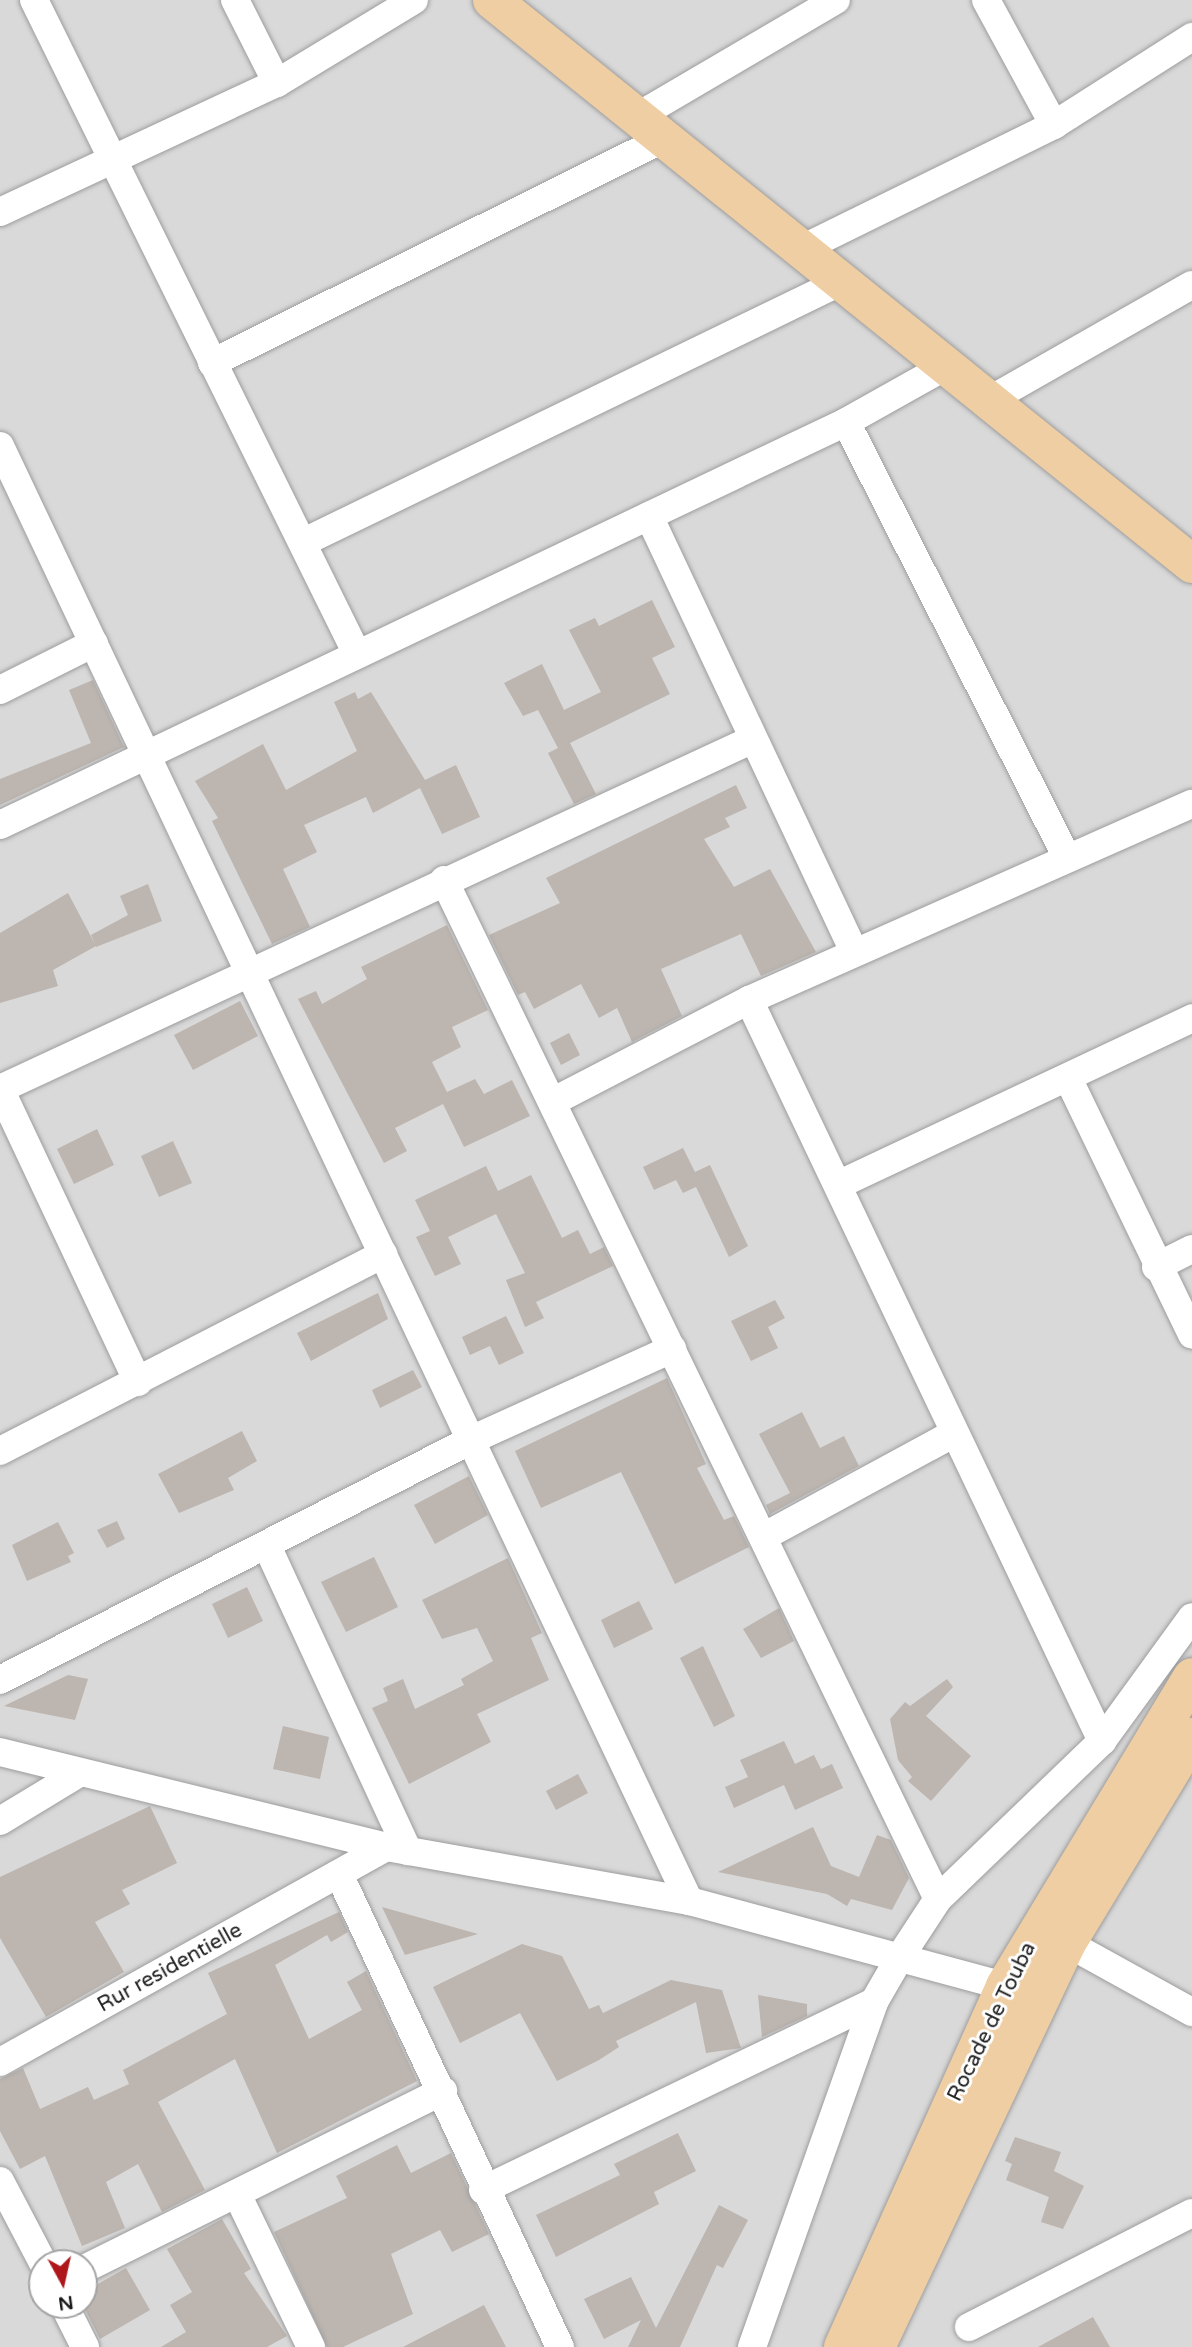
<!DOCTYPE html>
<style>
body{margin:0}
#map{position:relative;width:1192px;height:2347px;overflow:hidden;background:#ece9e3;font-family:"Varela Round",sans-serif}
div>[style]{position:absolute}
[style*='--x']{left:calc(var(--x)*1px);top:calc(var(--y)*1px);width:calc(var(--w)*1px);rotate:calc(var(--a)*1deg)}
.residential>*{inset:0;background:#dad9d9}
.building>*{inset:0;background:#bcb5b0}
.roads{filter:drop-shadow(0 0 2px #9d9d9d) drop-shadow(0 0 2px #9d9d9d)}
.minor>*{height:28px;margin:-14px;padding:0 14px;transform-origin:14px;border-radius:14px;background:#fff}
.primary>*{height:38px;margin:-19px;padding:0 19px;transform-origin:19px;border-radius:19px;background:#efcea4}
span{translate:-50% -50%;white-space:nowrap;text-align:center;line-height:1.15;-webkit-text-stroke:6px #fff;paint-order:stroke}
.street-label{font-size:21px;color:#1c1c1c}
.north{position:absolute;left:28px;top:2249px;width:70px;height:70px;box-sizing:border-box;background:#fff;border:2px solid #a4a4a4;border-radius:50%;rotate:172deg;font-size:19px;font-weight:700;line-height:28px;text-align:center;color:#1c1c1c}
.north::after{content:'';display:block;margin:auto;width:24px;height:32px;background:#af181b;clip-path:polygon(50% 0,100% 100%,50% 72%,0 100%)}
</style>
<div id="map">
<div class="residential">
<div style="clip-path:polygon(evenodd,0 0,1192px 0,1192px 2347px,0 2347px,0 0,42px 2263px,84px 2263px,84px 2305px,42px 2305px,42px 2263px)"></div>
</div>
<div class="building">
<div style="clip-path:polygon(652px 600px,675px 647px,652px 658px,670px 694px,570px 743px,596px 794px,574px 804px,548px 753px,558px 748px,538px 710px,523px 716px,504px 683px,542px 664px,564px 710px,601px 692px,569px 630px,595px 618px,599px 626px)"></div>
<div style="clip-path:polygon(93px 680px,124px 747px,0 805px,0 779px,91px 743px,69px 690px)"></div>
<div style="clip-path:polygon(355px 692px,358px 699px,371px 692px,425px 780px,456px 765px,480px 817px,442px 834px,420px 788px,373px 813px,366px 797px,304px 825px,317px 852px,283px 869px,310px 927px,272px 944px,212px 821px,218px 818px,195px 781px,263px 744px,286px 790px,357px 751px,334px 702px)"></div>
<div style="clip-path:polygon(736px 785px,747px 808px,725px 818px,730px 827px,704px 839px,734px 887px,770px 869px,816px 952px,761px 976px,741px 934px,661px 969px,682px 1016px,632px 1042px,617px 1008px,599px 1018px,581px 984px,534px 1009px,525px 992px,518px 995px,489px 935px,560px 903px,546px 878px)"></div>
<div style="clip-path:polygon(148px 884px,162px 921px,96px 947px,91px 935px,128px 915px,120px 896px)"></div>
<div style="clip-path:polygon(68px 893px,96px 946px,53px 970px,58px 986px,0 1003px,0 933px)"></div>
<div style="clip-path:polygon(447px 925px,488px 1010px,452px 1027px,461px 1047px,432px 1062px,447px 1092px,475px 1079px,484px 1094px,512px 1080px,530px 1116px,464px 1147px,443px 1104px,395px 1128px,407px 1151px,384px 1163px,298px 999px,316px 991px,322px 1004px,367px 979px,361px 967px)"></div>
<div style="clip-path:polygon(240px 1001px,258px 1036px,193px 1070px,174px 1035px)"></div>
<div style="clip-path:polygon(569px 1033px,580px 1055px,561px 1065px,550px 1043px)"></div>
<div style="clip-path:polygon(97px 1129px,114px 1165px,74px 1184px,57px 1149px)"></div>
<div style="clip-path:polygon(173px 1141px,192px 1183px,159px 1197px,141px 1156px)"></div>
<div style="clip-path:polygon(683px 1148px,695px 1172px,710px 1165px,748px 1246px,729px 1257px,696px 1187px,683px 1193px,676px 1180px,654px 1190px,643px 1167px)"></div>
<div style="clip-path:polygon(486px 1166px,498px 1191px,531px 1175px,562px 1238px,578px 1230px,590px 1254px,604px 1247px,613px 1266px,536px 1302px,544px 1318px,525px 1327px,506px 1280px,525px 1273px,496px 1214px,448px 1237px,461px 1264px,435px 1276px,416px 1237px,430px 1231px,415px 1200px)"></div>
<div style="clip-path:polygon(378px 1293px,388px 1319px,311px 1361px,297px 1333px)"></div>
<div style="clip-path:polygon(775px 1300px,785px 1318px,768px 1327px,778px 1348px,751px 1361px,731px 1321px)"></div>
<div style="clip-path:polygon(506px 1316px,524px 1353px,499px 1365px,490px 1346px,470px 1355px,462px 1337px)"></div>
<div style="clip-path:polygon(413px 1370px,422px 1387px,380px 1408px,372px 1390px)"></div>
<div style="clip-path:polygon(667px 1378px,706px 1464px,697px 1468px,724px 1520px,734px 1516px,749px 1547px,675px 1584px,621px 1472px,541px 1508px,515px 1451px)"></div>
<div style="clip-path:polygon(802px 1412px,820px 1448px,844px 1436px,859px 1466px,770px 1514px,766px 1505px,790px 1493px,759px 1434px)"></div>
<div style="clip-path:polygon(242px 1431px,257px 1461px,228px 1478px,234px 1490px,179px 1513px,158px 1474px)"></div>
<div style="clip-path:polygon(469px 1476px,488px 1515px,435px 1544px,414px 1505px)"></div>
<div style="clip-path:polygon(117px 1521px,125px 1539px,107px 1548px,97px 1530px)"></div>
<div style="clip-path:polygon(58px 1522px,74px 1553px,68px 1556px,71px 1562px,27px 1581px,12px 1545px)"></div>
<div style="clip-path:polygon(374px 1557px,398px 1607px,346px 1632px,321px 1582px)"></div>
<div style="clip-path:polygon(508px 1558px,542px 1633px,531px 1638px,549px 1680px,477px 1714px,491px 1742px,409px 1784px,372px 1708px,388px 1701px,383px 1688px,403px 1679px,415px 1709px,464px 1685px,461px 1679px,493px 1661px,477px 1628px,442px 1639px,422px 1600px)"></div>
<div style="clip-path:polygon(247px 1587px,263px 1621px,228px 1638px,212px 1604px)"></div>
<div style="clip-path:polygon(639px 1601px,653px 1629px,614px 1648px,601px 1620px)"></div>
<div style="clip-path:polygon(779px 1608px,794px 1641px,761px 1658px,743px 1629px)"></div>
<div style="clip-path:polygon(703px 1646px,735px 1716px,714px 1727px,680px 1658px)"></div>
<div style="clip-path:polygon(68px 1675px,88px 1679px,75px 1720px,4px 1706px)"></div>
<div style="clip-path:polygon(947px 1679px,953px 1687px,926px 1716px,971px 1756px,931px 1801px,908px 1781px,912px 1777px,898px 1760px,890px 1719px,905px 1702px,910px 1706px)"></div>
<div style="clip-path:polygon(283px 1726px,329px 1737px,320px 1779px,273px 1769px)"></div>
<div style="clip-path:polygon(784px 1741px,795px 1764px,814px 1755px,821px 1769px,832px 1764px,843px 1788px,795px 1810px,784px 1785px,734px 1808px,725px 1787px,748px 1777px,740px 1760px)"></div>
<div style="clip-path:polygon(578px 1774px,588px 1793px,556px 1810px,546px 1791px)"></div>
<div style="clip-path:polygon(150px 1806px,177px 1863px,122px 1890px,130px 1904px,95px 1922px,124px 1972px,46px 2017px,0 1938px,0 1877px)"></div>
<div style="clip-path:polygon(813px 1827px,831px 1866px,859px 1877px,877px 1835px,891px 1840px,909px 1878px,892px 1910px,851px 1899px,847px 1906px,827px 1894px,718px 1872px)"></div>
<div style="clip-path:polygon(382px 1907px,478px 1934px,405px 1955px)"></div>
<div style="clip-path:polygon(339px 1912px,348px 1932px,331px 1942px,327px 1935px,275px 1965px,309px 2039px,362px 2010px,347px 1982px,366px 1971px,417px 2081px,277px 2153px,235px 2059px,158px 2102px,205px 2190px,162px 2212px,138px 2164px,106px 2182px,125px 2228px,82px 2246px,45px 2156px,20px 2169px,0 2131px,0 2079px,23px 2068px,40px 2109px,88px 2087px,94px 2100px,129px 2084px,123px 2070px,227px 2014px,208px 1973px)"></div>
<div style="clip-path:polygon(522px 1944px,562px 1956px,589px 2009px,599px 2005px,603px 2013px,671px 1980px,722px 1990px,741px 2048px,706px 2053px,696px 2002px,616px 2041px,619px 2047px,599px 2060px,557px 2081px,520px 2013px,460px 2043px,433px 1987px)"></div>
<div style="clip-path:polygon(758px 1995px,807px 2004px,807px 2016px,762px 2037px)"></div>
<div style="clip-path:polygon(678px 2133px,696px 2171px,654px 2192px,659px 2204px,556px 2257px,536px 2215px,620px 2175px,614px 2164px)"></div>
<div style="clip-path:polygon(1015px 2137px,1061px 2152px,1054px 2171px,1084px 2186px,1063px 2229px,1041px 2222px,1049px 2197px,1006px 2180px,1012px 2164px,1005px 2161px)"></div>
<div style="clip-path:polygon(397px 2145px,411px 2173px,451px 2153px,489px 2234px,452px 2252px,440px 2230px,391px 2254px,413px 2314px,343px 2347px,327px 2347px,274px 2232px,347px 2198px,336px 2176px)"></div>
<div style="clip-path:polygon(719px 2205px,748px 2220px,723px 2268px,717px 2265px,680px 2347px,628px 2347px,641px 2320px,604px 2339px,584px 2299px,631px 2277px,656px 2328px)"></div>
<div style="clip-path:polygon(222px 2219px,251px 2269px,244px 2273px,287px 2336px,267px 2347px,161px 2347px,186px 2332px,170px 2305px,192px 2292px,167px 2249px)"></div>
<div style="clip-path:polygon(126px 2268px,150px 2310px,100px 2339px,83px 2305px,84px 2292px)"></div>
<div style="clip-path:polygon(484px 2305px,506px 2347px,403px 2347px)"></div>
<div style="clip-path:polygon(1093px 2317px,1110px 2347px,1038px 2347px)"></div>
</div>
<div class="roads">
<div class="minor">
<div style="--x:34;--y:0;--w:729;--a:63.72"></div>
<div style="--x:235;--y:0;--w:93;--a:63.2"></div>
<div style="--x:986;--y:0;--w:142;--a:61.5"></div>
<div style="--x:640;--y:115;--w:227;--a:-30.4"></div>
<div style="--x:0;--y:212;--w:306;--a:-25"></div>
<div style="--x:277;--y:83;--w:160;--a:-31.2"></div>
<div style="--x:802;--y:249;--w:281;--a:-26.2"></div>
<div style="--x:1054;--y:125;--w:164;--a:-32.5"></div>
<div style="--x:212;--y:363;--w:508;--a:-26.41"></div>
<div style="--x:990;--y:400;--w:232;--a:-29.7"></div>
<div style="--x:846;--y:422;--w:487;--a:63.1"></div>
<div style="--x:0;--y:446;--w:1610;--a:64.66"></div>
<div style="--x:649;--y:516;--w:481;--a:64.8"></div>
<div style="--x:306;--y:541;--w:593;--a:-25.87"></div>
<div style="--x:0;--y:690;--w:105;--a:-26.6"></div>
<div style="--x:0;--y:825;--w:937;--a:-25.47"></div>
<div style="--x:846;--y:422;--w:112;--a:-29.3"></div>
<div style="--x:444;--y:880;--w:1132;--a:64.14"></div>
<div style="--x:749;--y:1000;--w:821;--a:64.53"></div>
<div style="--x:1068;--y:1078;--w:285;--a:64.2"></div>
<div style="--x:0;--y:1089;--w:828;--a:-24.92"></div>
<div style="--x:0;--y:1089;--w:324;--a:64.8"></div>
<div style="--x:552;--y:1102;--w:222;--a:-27.4"></div>
<div style="--x:749;--y:1000;--w:484;--a:-23.9"></div>
<div style="--x:840;--y:1184;--w:389;--a:-25.2"></div>
<div style="--x:1156;--y:1267;--w:40;--a:-26.6"></div>
<div style="--x:0;--y:1451;--w:431;--a:-27.2"></div>
<div style="--x:763;--y:1537;--w:216;--a:-28.5"></div>
<div style="--x:268;--y:1548;--w:334;--a:65.2"></div>
<div style="--x:0;--y:1680;--w:529;--a:-27"></div>
<div style="--x:471;--y:1440;--w:221;--a:-24.4"></div>
<div style="--x:0;--y:1752;--w:398;--a:13.8"></div>
<div style="--x:386;--y:1847;--w:308;--a:10.1"></div>
<div style="--x:689;--y:1901;--w:327;--a:15.1"></div>
<div style="--x:0;--y:1821;--w:89;--a:-31.2"></div>
<div style="--x:339;--y:1874;--w:522;--a:64.96"></div>
<div style="--x:1067;--y:1943;--w:143;--a:28.9"></div>
<div style="--x:0;--y:2062;--w:442;--a:-29.1"></div>
<div style="--x:0;--y:2181;--w:93;--a:62.3"></div>
<div style="--x:483;--y:2190;--w:434;--a:-25.7"></div>
<div style="--x:237;--y:2194;--w:170;--a:64.2"></div>
<div style="--x:84;--y:2269;--w:401;--a:-26.4"></div>
<div style="--x:64;--y:2305;--w:47;--a:63.4"></div>
<div style="--x:969;--y:2327;--w:250;--a:-27.1"></div>
<div style="--x:752;--y:2347;--w:366;--a:-70.5"></div>
<div style="--x:874;--y:2002;--w:52;--a:-60"></div>
<div style="--x:900;--y:1957;--w:69;--a:-56.8"></div>
<div style="--x:938;--y:1899;--w:228;--a:-43.9"></div>
<div style="--x:1102;--y:1741;--w:153;--a:-54"></div>
</div>
<div class="primary">
<div style="--x:492;--y:0;--w:899;--a:38.86"></div>
<div style="--x:843;--y:2347;--w:396;--a:-65.8"></div>
<div style="--x:1005;--y:1986;--w:361;--a:-58.8"></div>
<div style="--x:876;--y:2347;--w:447;--a:-64.7"></div>
<div style="--x:1067;--y:1943;--w:241;--a:-58.8"></div>
</div>
</div>
<div class="street-label">
<span style="left:170px;top:1968px;rotate:-29deg">Rur residentielle</span>
<span style="left:992px;top:2022px;rotate:-64deg">Rocade de Touba</span>
</div>
<div class="north">N</div>
</div>
